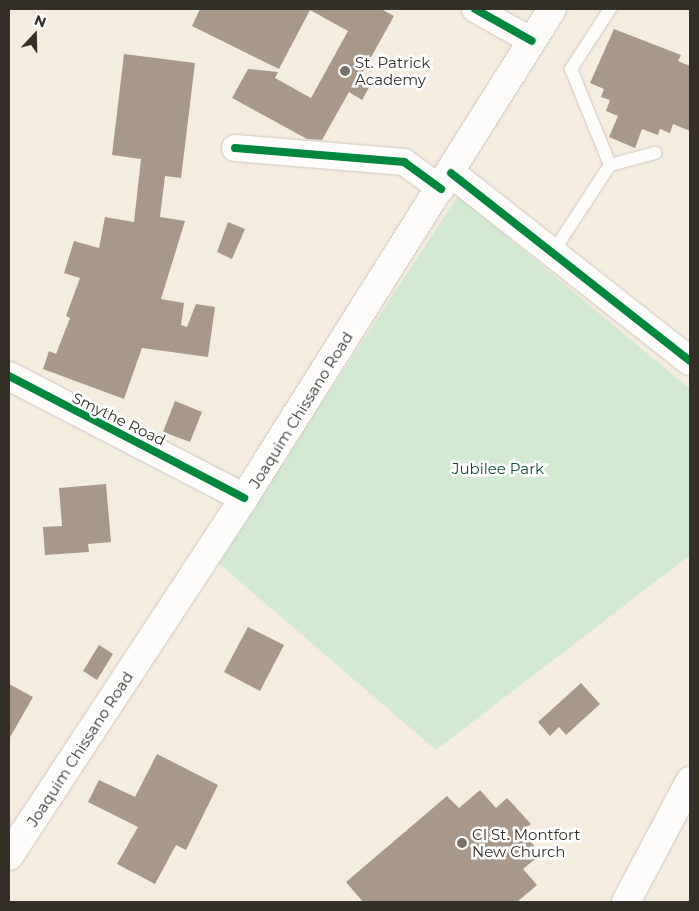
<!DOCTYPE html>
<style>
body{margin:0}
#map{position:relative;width:699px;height:911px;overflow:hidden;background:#f3ecdf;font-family:Montserrat,sans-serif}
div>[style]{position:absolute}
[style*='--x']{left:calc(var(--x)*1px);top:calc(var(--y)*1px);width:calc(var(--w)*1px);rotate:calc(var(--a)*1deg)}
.green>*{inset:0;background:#d3e9d2}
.building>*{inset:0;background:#a89889}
.roads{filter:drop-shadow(0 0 1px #cec8be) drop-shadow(0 0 1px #cec8be)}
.lane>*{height:12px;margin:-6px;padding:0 6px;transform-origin:6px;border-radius:6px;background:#fdfcfa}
.street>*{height:26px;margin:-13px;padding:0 13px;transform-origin:13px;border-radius:13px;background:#fdfcfa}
.secondary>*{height:28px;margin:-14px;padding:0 14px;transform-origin:14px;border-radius:14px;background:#fdfcfa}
.primary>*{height:28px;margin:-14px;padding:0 14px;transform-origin:14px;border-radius:14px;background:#fdfcfa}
.highway>*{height:28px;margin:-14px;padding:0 14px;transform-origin:14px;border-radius:14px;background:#fdfcfa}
.cycleway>*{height:8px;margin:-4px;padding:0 4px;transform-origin:4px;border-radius:4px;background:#00873e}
.dots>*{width:14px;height:14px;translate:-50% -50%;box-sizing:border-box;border:2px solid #fff;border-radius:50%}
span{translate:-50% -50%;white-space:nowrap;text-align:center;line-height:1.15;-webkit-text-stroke:5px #fff;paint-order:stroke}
.poi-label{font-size:15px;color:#343027}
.left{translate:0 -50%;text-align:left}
.street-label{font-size:15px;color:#343027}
.park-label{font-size:15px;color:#104e2f}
.frame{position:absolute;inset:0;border:10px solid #343027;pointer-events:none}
.north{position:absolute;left:10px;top:10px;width:50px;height:50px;-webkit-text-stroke:4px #fff;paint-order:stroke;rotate:21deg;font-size:14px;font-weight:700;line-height:20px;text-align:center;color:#343027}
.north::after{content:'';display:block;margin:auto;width:18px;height:22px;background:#343027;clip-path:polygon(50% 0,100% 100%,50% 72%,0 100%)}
</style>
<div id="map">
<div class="green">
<div style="clip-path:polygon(458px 196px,690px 389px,690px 555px,436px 750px,217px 562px)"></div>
</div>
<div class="building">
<div style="clip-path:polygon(200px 9px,381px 9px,394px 16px,360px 77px,371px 84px,362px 100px,349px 92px,322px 140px,307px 139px,232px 98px,248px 69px,278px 72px,275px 78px,311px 98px,348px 31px,310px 10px,279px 69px,192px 26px)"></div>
<div style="clip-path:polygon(614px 29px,681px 55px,678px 61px,690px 66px,690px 131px,673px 124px,670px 133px,660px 129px,658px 135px,642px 129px,635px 148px,609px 137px,618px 116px,606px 111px,610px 100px,601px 97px,604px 89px,590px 83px)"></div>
<div style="clip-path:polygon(124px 54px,195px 63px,181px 178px,165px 176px,160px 217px,185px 221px,161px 299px,184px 303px,181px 325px,187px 327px,196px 304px,215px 307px,208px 357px,142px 348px,124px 399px,43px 369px,49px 351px,56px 354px,70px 318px,66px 316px,80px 278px,64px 273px,74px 241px,99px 248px,105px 217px,134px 222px,141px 159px,112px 155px)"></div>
<div style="clip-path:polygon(228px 222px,245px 229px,232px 259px,217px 252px)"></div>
<div style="clip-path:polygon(175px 401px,202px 412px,190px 442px,163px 432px)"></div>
<div style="clip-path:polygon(106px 484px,111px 542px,88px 544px,89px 552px,45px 555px,43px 527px,62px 526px,59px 488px)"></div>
<div style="clip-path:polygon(248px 627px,284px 645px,260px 691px,224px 672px)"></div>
<div style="clip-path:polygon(99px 645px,113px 654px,97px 680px,83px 671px)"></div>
<div style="clip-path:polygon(581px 683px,600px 704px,566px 735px,559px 727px,550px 736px,538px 722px)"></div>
<div style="clip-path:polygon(9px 684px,33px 697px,9px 739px)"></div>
<div style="clip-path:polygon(157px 754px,218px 785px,186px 850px,176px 845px,155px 884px,117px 864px,138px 827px,88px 802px,99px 780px,135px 797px)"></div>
<div style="clip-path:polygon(480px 790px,496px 808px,507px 798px,531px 824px,522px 831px,541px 854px,523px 869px,537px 885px,517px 902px,363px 902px,346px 882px,447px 796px,459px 808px)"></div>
</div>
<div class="roads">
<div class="lane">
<div style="--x:610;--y:165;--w:47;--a:-14.9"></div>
<div style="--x:553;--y:252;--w:104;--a:-56.8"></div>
<div style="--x:610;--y:165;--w:104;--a:-112.1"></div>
<div style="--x:571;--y:69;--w:72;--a:-57"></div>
</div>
<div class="street">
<div style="--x:475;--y:9;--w:65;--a:29.3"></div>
<div style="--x:235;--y:148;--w:170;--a:4.7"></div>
<div style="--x:404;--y:162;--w:46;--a:36.1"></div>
</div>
<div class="secondary">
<div style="--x:451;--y:173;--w:304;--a:38.2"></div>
<div style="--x:9;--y:376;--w:265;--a:27.4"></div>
</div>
<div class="primary">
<div style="--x:626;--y:902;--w:137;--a:-62.1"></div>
</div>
<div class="highway">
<div style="--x:9;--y:856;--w:428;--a:-56.7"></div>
<div style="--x:244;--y:498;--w:578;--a:-57.79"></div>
</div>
</div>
<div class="cycleway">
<div style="--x:475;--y:9;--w:65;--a:29.3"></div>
<div style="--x:235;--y:148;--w:170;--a:4.7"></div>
<div style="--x:404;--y:162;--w:46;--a:36.1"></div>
<div style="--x:451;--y:173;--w:304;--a:38.2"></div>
<div style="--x:9;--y:376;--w:265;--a:27.4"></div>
</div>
<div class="dots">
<div style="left:345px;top:71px;background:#777267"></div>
<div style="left:462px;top:843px;background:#777267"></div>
</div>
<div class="poi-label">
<span class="left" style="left:355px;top:71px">St. Patrick<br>Academy</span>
<span class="left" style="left:472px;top:843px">CI St. Montfort<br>New Church</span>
</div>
<div class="street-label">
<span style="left:301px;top:410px;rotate:-58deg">Joaquim Chissano Road</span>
<span style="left:119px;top:419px;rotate:26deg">Smythe Road</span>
<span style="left:80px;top:749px;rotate:-57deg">Joaquim Chissano Road</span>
</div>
<div class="park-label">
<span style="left:498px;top:469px">Jubilee Park</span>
</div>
<div class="frame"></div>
<div class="north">N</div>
</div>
